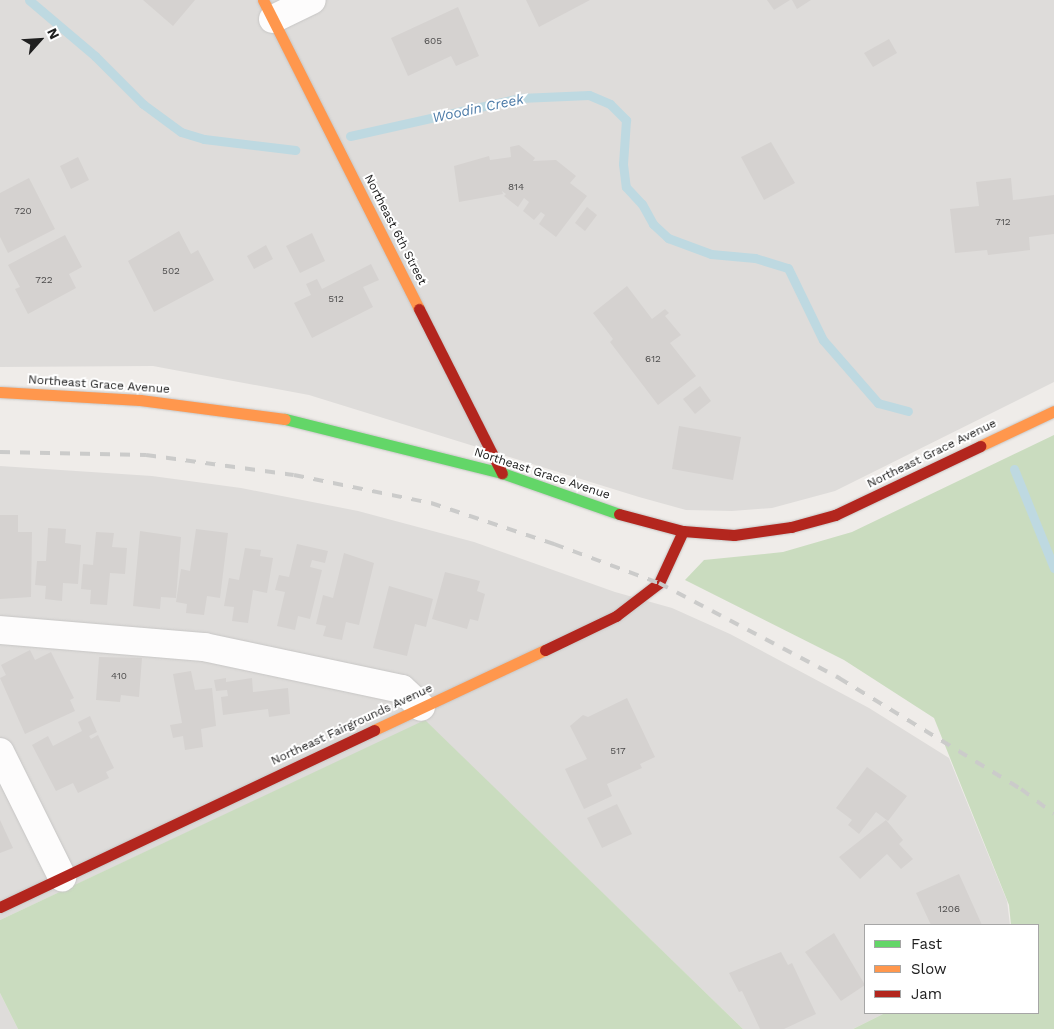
<!DOCTYPE html>
<style>
body{margin:0}
#map{position:relative;width:1054px;height:1029px;overflow:hidden;background:#efece9;font-family:"Work Sans",sans-serif}
div>[style]{position:absolute}
[style*='--x']{left:calc(var(--x)*1px);top:calc(var(--y)*1px);width:calc(var(--w)*1px);rotate:calc(var(--a)*1deg)}
.residential>*{inset:0;background:#dedcda}
.forest>*{inset:0;background:#cadcbf}
.stream>*{height:9px;margin:-4.5px;padding:0 4.5px;transform-origin:4.5px;border-radius:4.5px;background:#bed9e1}
.building>*{inset:0;background:#d5d2d0}
.roads{filter:drop-shadow(0 0 1px #c7c6c5) drop-shadow(0 0 1px #c7c6c5)}
.street>*{height:28px;margin:-14px;padding:0 14px;transform-origin:14px;border-radius:14px;background:#fdfcfc}
.fast>*{height:11px;margin:-5.5px;padding:0 5.5px;transform-origin:5.5px;border-radius:5.5px;background:#63d668}
.slow>*{height:11px;margin:-5.5px;padding:0 5.5px;transform-origin:5.5px;border-radius:5.5px;background:#ff974d}
.jam>*{height:11px;margin:-5.5px;padding:0 5.5px;transform-origin:5.5px;border-radius:5.5px;background:#b3261e}
.rail>*{height:4px;margin-top:-2px;transform-origin:0;background:repeating-linear-gradient(90deg,#cbcbca 0 10px,transparent 0 20px)}
span{translate:-50% -50%;white-space:nowrap;text-align:center;line-height:1.15;-webkit-text-stroke:4px #fff;paint-order:stroke}
.number-label{font-size:10px;color:#4d4c4c}
.number-label span{-webkit-text-stroke-width:0}
.street-label{font-size:12px;color:#202020}
.water-label{font-size:14px;color:#4b7aa7;font-style:italic}
.legend{position:absolute;left:864px;top:924px;width:175px;height:90px;box-sizing:border-box;background:#fff;border:1px solid #a6a6a6;margin:0;padding:6px 9px;list-style:none;font-size:15px;color:#202020}
.legend li{display:flex;align-items:center;gap:10px;height:25px}
.legend b{width:25px;border:1px solid #a6a6a6}
.north{position:absolute;left:15px;top:15px;width:50px;height:50px;-webkit-text-stroke:4px #fff;paint-order:stroke;rotate:64deg;font-size:14px;font-weight:700;line-height:20px;text-align:center;color:#202020}
.north::after{content:'';display:block;margin:auto;width:18px;height:22px;background:#202020;clip-path:polygon(50% 0,100% 100%,50% 72%,0 100%)}
</style>
<div id="map">
<div class="residential">
<div style="clip-path:polygon(0 0,1054px 0,1054px 382px,835px 491px,772px 508px,732px 511px,686px 510px,639px 497px,309px 395px,153px 366px,0 367px)"></div>
<div style="clip-path:polygon(0 466px,152px 476px,241px 488px,358px 511px,474px 542px,615px 592px,672px 608px,730px 634px,869px 708px,949px 758px,1007px 901px,1010px 925px,865px 925px,865px 1013px,885px 1013px,853px 1029px,743px 1029px,425px 721px,0 920px)"></div>
<div style="clip-path:polygon(0 993px,18px 1029px,0 1029px)"></div>
</div>
<div class="forest">
<div style="clip-path:polygon(1054px 435px,1054px 1029px,853px 1029px,885px 1013px,1038px 1013px,1038px 925px,1011px 925px,1009px 905px,934px 718px,844px 660px,685px 580px,704px 560px,783px 552px,852px 532px)"></div>
<div style="clip-path:polygon(425px 720px,743px 1029px,18px 1029px,0 993px,0 920px)"></div>
</div>
<div class="stream">
<div style="--x:29;--y:0;--w:87;--a:40.3"></div>
<div style="--x:95;--y:56;--w:68;--a:45"></div>
<div style="--x:143;--y:104;--w:47;--a:36.4"></div>
<div style="--x:181;--y:132;--w:24;--a:17"></div>
<div style="--x:204;--y:139;--w:92;--a:6.9"></div>
<div style="--x:350;--y:136;--w:174;--a:-12.6"></div>
<div style="--x:520;--y:98;--w:69;--a:-2.5"></div>
<div style="--x:589;--y:95;--w:23;--a:23"></div>
<div style="--x:610;--y:104;--w:23;--a:45"></div>
<div style="--x:626;--y:120;--w:44;--a:93.9"></div>
<div style="--x:623;--y:164;--w:23;--a:83"></div>
<div style="--x:626;--y:187;--w:23;--a:47"></div>
<div style="--x:642;--y:204;--w:23;--a:61"></div>
<div style="--x:653;--y:224;--w:21;--a:43"></div>
<div style="--x:668;--y:238;--w:46;--a:20.4"></div>
<div style="--x:711;--y:254;--w:44;--a:5.2"></div>
<div style="--x:755;--y:258;--w:34;--a:17"></div>
<div style="--x:788;--y:268;--w:80;--a:64.1"></div>
<div style="--x:823;--y:340;--w:84;--a:48.9"></div>
<div style="--x:878;--y:403;--w:31;--a:15"></div>
<div style="--x:1014;--y:469;--w:107;--a:68"></div>
</div>
<div class="building">
<div style="clip-path:polygon(143px 0,195px 0,173px 26px)"></div>
<div style="clip-path:polygon(526px 0,590px 0,539px 27px)"></div>
<div style="clip-path:polygon(767px 0,790px 0,774px 10px)"></div>
<div style="clip-path:polygon(792px 0,811px 0,797px 9px)"></div>
<div style="clip-path:polygon(458px 7px,479px 56px,456px 66px,451px 56px,408px 76px,391px 38px)"></div>
<div style="clip-path:polygon(889px 39px,897px 53px,873px 67px,864px 53px)"></div>
<div style="clip-path:polygon(771px 142px,795px 183px,764px 200px,741px 157px)"></div>
<div style="clip-path:polygon(519px 145px,535px 158px,533px 161px,556px 160px,576px 176px,570px 183px,587px 196px,556px 237px,539px 224px,545px 215px,541px 212px,534px 220px,523px 211px,529px 202px,524px 198px,518px 207px,504px 196px,506px 194px,502px 191px,503px 194px,459px 202px,454px 166px,489px 156px,490px 160px,511px 157px,510px 147px)"></div>
<div style="clip-path:polygon(78px 157px,89px 180px,71px 189px,60px 166px)"></div>
<div style="clip-path:polygon(29px 178px,55px 229px,8px 253px,0 237px,0 193px)"></div>
<div style="clip-path:polygon(1011px 178px,1013px 200px,1054px 195px,1054px 234px,1029px 237px,1030px 250px,988px 255px,987px 250px,955px 253px,950px 209px,979px 206px,976px 182px)"></div>
<div style="clip-path:polygon(587px 207px,597px 215px,585px 231px,575px 223px)"></div>
<div style="clip-path:polygon(179px 231px,191px 254px,198px 250px,214px 280px,154px 312px,128px 261px)"></div>
<div style="clip-path:polygon(312px 233px,325px 261px,300px 273px,286px 246px)"></div>
<div style="clip-path:polygon(65px 235px,82px 267px,69px 274px,76px 288px,28px 314px,15px 289px,20px 287px,8px 265px)"></div>
<div style="clip-path:polygon(266px 245px,273px 259px,254px 269px,247px 256px)"></div>
<div style="clip-path:polygon(371px 264px,379px 280px,363px 287px,373px 307px,312px 338px,294px 303px,311px 295px,306px 284px,317px 279px,322px 289px)"></div>
<div style="clip-path:polygon(627px 286px,652px 319px,665px 309px,669px 313px,665px 316px,681px 335px,670px 343px,696px 376px,658px 405px,610px 342px,613px 339px,593px 313px)"></div>
<div style="clip-path:polygon(700px 386px,711px 401px,695px 414px,683px 399px)"></div>
<div style="clip-path:polygon(679px 426px,741px 437px,733px 480px,672px 469px)"></div>
<div style="clip-path:polygon(0 515px,18px 515px,18px 532px,32px 532px,31px 597px,0 599px)"></div>
<div style="clip-path:polygon(48px 528px,66px 529px,65px 543px,81px 545px,78px 584px,63px 583px,62px 601px,45px 599px,46px 586px,35px 585px,37px 561px,46px 561px)"></div>
<div style="clip-path:polygon(196px 529px,228px 533px,220px 598px,207px 596px,204px 615px,186px 613px,187px 604px,176px 602px,181px 569px,190px 571px)"></div>
<div style="clip-path:polygon(140px 531px,181px 537px,176px 598px,161px 597px,160px 609px,133px 606px)"></div>
<div style="clip-path:polygon(96px 532px,114px 533px,112px 547px,127px 548px,125px 574px,110px 573px,107px 605px,90px 604px,91px 590px,81px 589px,83px 564px,93px 565px)"></div>
<div style="clip-path:polygon(297px 544px,328px 551px,325px 563px,312px 560px,310px 567px,322px 570px,310px 619px,298px 616px,295px 630px,277px 626px,285px 592px,275px 590px,279px 575px,289px 577px)"></div>
<div style="clip-path:polygon(245px 548px,261px 550px,260px 556px,273px 558px,267px 593px,253px 590px,248px 623px,232px 621px,234px 607px,224px 606px,229px 578px,239px 580px)"></div>
<div style="clip-path:polygon(344px 553px,374px 563px,359px 625px,346px 622px,342px 640px,323px 636px,326px 626px,316px 624px,323px 595px,333px 598px)"></div>
<div style="clip-path:polygon(445px 572px,480px 581px,477px 591px,485px 594px,478px 621px,470px 619px,467px 629px,432px 619px)"></div>
<div style="clip-path:polygon(389px 586px,433px 599px,426px 627px,415px 624px,407px 656px,373px 648px)"></div>
<div style="clip-path:polygon(30px 650px,35px 660px,51px 652px,74px 698px,70px 700px,75px 711px,25px 734px,0 678px,6px 675px,1px 665px)"></div>
<div style="clip-path:polygon(99px 657px,142px 658px,139px 697px,121px 695px,120px 702px,96px 700px)"></div>
<div style="clip-path:polygon(191px 671px,195px 690px,212px 688px,216px 726px,201px 729px,203px 747px,185px 750px,183px 736px,173px 738px,170px 725px,182px 723px,173px 674px)"></div>
<div style="clip-path:polygon(226px 678px,226px 682px,252px 678px,253px 692px,288px 688px,290px 714px,269px 717px,268px 709px,223px 715px,221px 697px,228px 696px,227px 690px,216px 691px,214px 680px)"></div>
<div style="clip-path:polygon(627px 698px,655px 757px,640px 764px,642px 768px,607px 784px,612px 796px,584px 809px,565px 769px,587px 759px,570px 726px,583px 715px,588px 717px)"></div>
<div style="clip-path:polygon(90px 716px,97px 732px,89px 736px,91px 739px,98px 735px,114px 768px,106px 772px,109px 778px,78px 793px,73px 783px,56px 791px,32px 745px,48px 736px,53px 746px,82px 731px,78px 722px)"></div>
<div style="clip-path:polygon(867px 767px,907px 796px,888px 821px,876px 812px,859px 834px,848px 825px,852px 820px,836px 808px)"></div>
<div style="clip-path:polygon(617px 804px,632px 834px,602px 848px,587px 818px)"></div>
<div style="clip-path:polygon(0 820px,13px 848px,0 853px)"></div>
<div style="clip-path:polygon(886px 820px,903px 840px,899px 844px,913px 859px,901px 869px,887px 854px,860px 879px,839px 857px)"></div>
<div style="clip-path:polygon(959px 874px,982px 925px,931px 925px,916px 893px)"></div>
<div style="clip-path:polygon(834px 933px,865px 985px,841px 1001px,805px 952px)"></div>
<div style="clip-path:polygon(781px 952px,788px 965px,792px 963px,816px 1014px,784px 1029px,760px 1029px,742px 991px,739px 992px,729px 973px)"></div>
</div>
<div class="roads">
<div class="street">
<div style="--x:273;--y:19;--w:43;--a:-26"></div>
<div style="--x:0;--y:630;--w:205;--a:4.8"></div>
<div style="--x:204;--y:647;--w:202;--a:12"></div>
<div style="--x:402;--y:689;--w:26;--a:43"></div>
<div style="--x:0;--y:752;--w:140;--a:63.6"></div>
</div>
<div class="fast">
<div style="--x:285;--y:419;--w:224;--a:14"></div>
<div style="--x:502;--y:473;--w:124;--a:19.3"></div>
</div>
<div class="slow">
<div style="--x:263;--y:0;--w:346;--a:63.2"></div>
<div style="--x:0;--y:392;--w:140;--a:3.3"></div>
<div style="--x:140;--y:400;--w:146;--a:7.5"></div>
<div style="--x:980;--y:446;--w:82;--a:-25.3"></div>
<div style="--x:374;--y:730;--w:189;--a:-25.1"></div>
</div>
<div class="jam">
<div style="--x:419;--y:309;--w:184;--a:63.2"></div>
<div style="--x:619;--y:514;--w:66;--a:14.9"></div>
<div style="--x:683;--y:531;--w:51;--a:4.5"></div>
<div style="--x:734;--y:535;--w:58;--a:-8"></div>
<div style="--x:791;--y:527;--w:46;--a:-15.3"></div>
<div style="--x:835;--y:515;--w:161;--a:-25.4"></div>
<div style="--x:545;--y:650;--w:79;--a:-25.6"></div>
<div style="--x:616;--y:616;--w:54;--a:-37.5"></div>
<div style="--x:659;--y:583;--w:57;--a:-65.2"></div>
<div style="--x:0;--y:907;--w:414;--a:-25.3"></div>
</div>
</div>
<div class="rail">
<div style="--x:0;--y:452;--w:146;--a:1.2"></div>
<div style="--x:146;--y:455;--w:149;--a:7.7"></div>
<div style="--x:294;--y:475;--w:140;--a:11.6"></div>
<div style="--x:431;--y:503;--w:130;--a:18.4"></div>
<div style="--x:554;--y:544;--w:112;--a:20.4"></div>
<div style="--x:659;--y:583;--w:204;--a:27.8"></div>
<div style="--x:839;--y:678;--w:213;--a:31.4"></div>
<div style="--x:1021;--y:789;--w:41;--a:37.1"></div>
</div>
<div class="number-label">
<span style="left:433px;top:41px">605</span>
<span style="left:516px;top:187px">814</span>
<span style="left:23px;top:211px">720</span>
<span style="left:1003px;top:222px">712</span>
<span style="left:171px;top:271px">502</span>
<span style="left:44px;top:280px">722</span>
<span style="left:336px;top:299px">512</span>
<span style="left:653px;top:359px">612</span>
<span style="left:119px;top:676px">410</span>
<span style="left:618px;top:751px">517</span>
<span style="left:949px;top:909px">1206</span>
</div>
<div class="street-label">
<span style="left:395px;top:230px;rotate:63deg">Northeast 6th Street</span>
<span style="left:99px;top:385px;rotate:4deg">Northeast Grace Avenue</span>
<span style="left:932px;top:454px;rotate:-26deg">Northeast Grace Avenue</span>
<span style="left:542px;top:474px;rotate:18deg">Northeast Grace Avenue</span>
<span style="left:352px;top:725px;rotate:-25deg">Northeast Fairgrounds Avenue</span>
</div>
<div class="water-label">
<span style="left:478px;top:108px;rotate:-12deg">Woodin Creek</span>
</div>
<ul class="legend">
<li><b style="height:6px;background:#63d668"></b>Fast</li>
<li><b style="height:6px;background:#ff974d"></b>Slow</li>
<li><b style="height:6px;background:#b3261e"></b>Jam</li>
</ul>
<div class="north">N</div>
</div>
